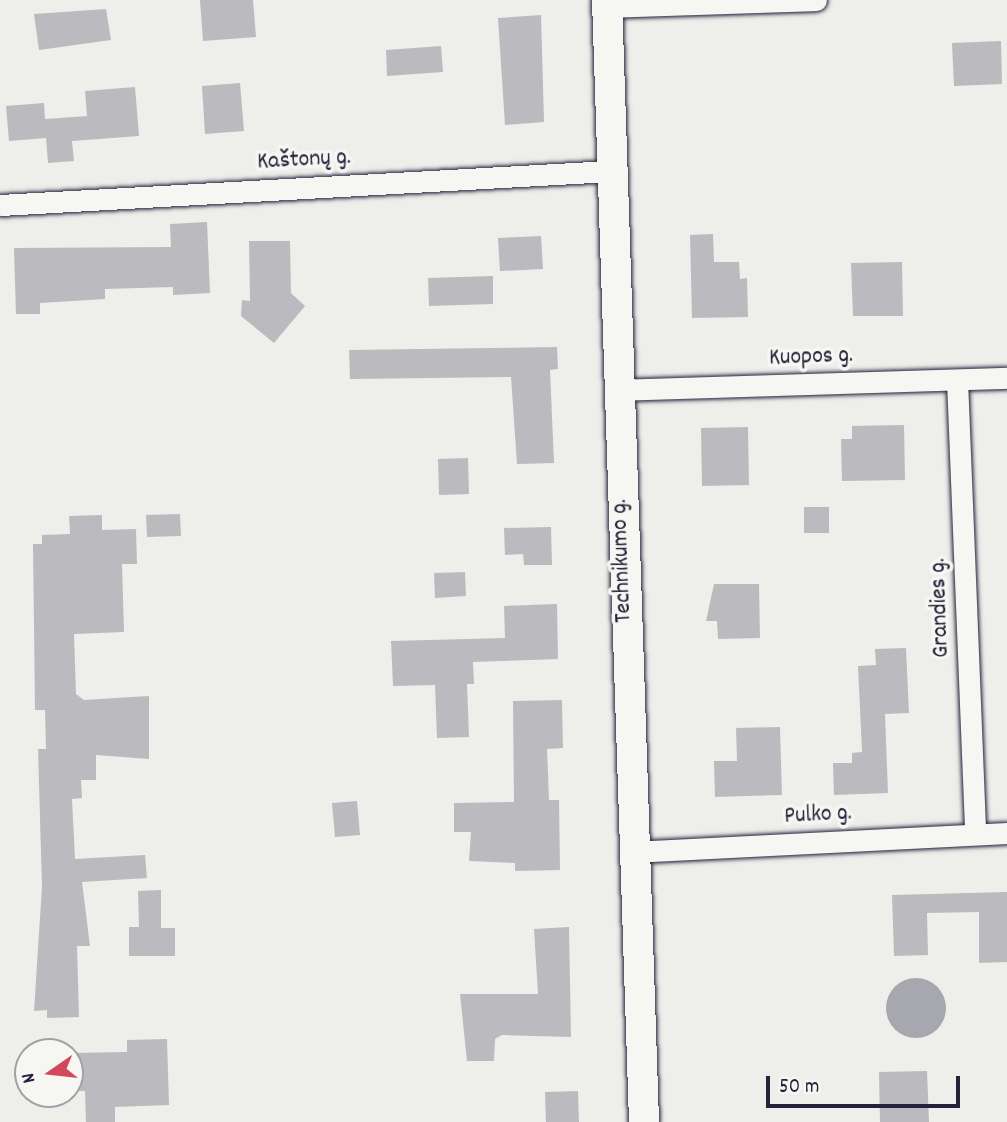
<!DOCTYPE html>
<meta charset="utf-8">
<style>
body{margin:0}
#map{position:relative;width:1007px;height:1122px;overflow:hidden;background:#eeeeeb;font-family:Dekko,sans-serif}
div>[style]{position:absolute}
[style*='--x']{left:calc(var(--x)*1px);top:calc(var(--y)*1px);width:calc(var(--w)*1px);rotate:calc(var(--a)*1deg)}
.water>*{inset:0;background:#a7a7af}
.round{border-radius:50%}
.building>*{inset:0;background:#bbbbbf}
.roads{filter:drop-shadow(0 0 2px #22223b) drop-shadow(0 0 2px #22223b)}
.street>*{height:21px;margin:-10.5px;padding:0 10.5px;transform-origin:10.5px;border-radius:10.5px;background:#f6f6f2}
.secondary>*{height:30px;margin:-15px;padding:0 15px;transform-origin:15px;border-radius:15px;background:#f6f6f2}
span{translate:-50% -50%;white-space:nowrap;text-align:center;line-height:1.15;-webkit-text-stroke:7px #f6f6f2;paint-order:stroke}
.street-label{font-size:24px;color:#22223b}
.north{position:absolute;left:14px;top:1038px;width:70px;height:70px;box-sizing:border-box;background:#f6f6f2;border:2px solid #a1a1a9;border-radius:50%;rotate:256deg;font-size:19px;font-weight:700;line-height:28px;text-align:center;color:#22223b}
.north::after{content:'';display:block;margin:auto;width:24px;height:32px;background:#d1495b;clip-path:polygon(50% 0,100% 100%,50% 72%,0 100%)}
.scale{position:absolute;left:766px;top:1076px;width:194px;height:32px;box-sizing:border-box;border:4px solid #22223b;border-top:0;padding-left:9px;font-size:21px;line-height:24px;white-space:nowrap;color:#22223b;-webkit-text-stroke:5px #f6f6f2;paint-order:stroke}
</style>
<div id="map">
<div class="water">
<div class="round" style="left:886px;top:978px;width:60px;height:60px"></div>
</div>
<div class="building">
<div style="clip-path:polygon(200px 0,253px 0,256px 37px,203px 41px)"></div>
<div style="clip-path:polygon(106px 9px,111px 40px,39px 50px,34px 14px)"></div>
<div style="clip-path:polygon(541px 15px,544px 122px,505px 125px,498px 18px)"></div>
<div style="clip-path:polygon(1001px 41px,1002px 84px,954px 86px,952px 43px)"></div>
<div style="clip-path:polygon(441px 46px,443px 72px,387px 76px,386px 50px)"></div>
<div style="clip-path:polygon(240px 83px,244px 131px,205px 134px,202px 86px)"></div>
<div style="clip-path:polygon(135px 87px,139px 136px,72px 141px,74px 161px,48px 163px,46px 138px,9px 141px,6px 106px,44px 103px,45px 119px,87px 116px,85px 91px)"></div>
<div style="clip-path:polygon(207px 222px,210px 293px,173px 295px,173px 287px,105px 289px,105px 299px,40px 303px,40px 314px,16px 314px,14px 248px,171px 247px,170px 224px)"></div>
<div style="clip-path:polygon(713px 234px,714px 262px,739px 262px,740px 279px,747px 278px,748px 317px,692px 318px,690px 235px)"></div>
<div style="clip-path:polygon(541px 236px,543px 269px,500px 271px,498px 238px)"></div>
<div style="clip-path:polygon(249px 241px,290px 241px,291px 293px,305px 306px,274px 343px,241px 316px,242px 300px,250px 301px)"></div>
<div style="clip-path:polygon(902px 262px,903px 316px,853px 316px,851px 263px)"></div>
<div style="clip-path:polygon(493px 276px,493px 304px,429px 306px,428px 278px)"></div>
<div style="clip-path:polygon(557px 347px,558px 369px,550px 370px,554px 463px,517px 464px,511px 377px,350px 379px,349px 350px)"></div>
<div style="clip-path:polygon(904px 425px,905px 480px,842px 481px,841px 439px,852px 439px,852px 426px)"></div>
<div style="clip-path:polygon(748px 427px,749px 485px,702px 486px,701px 428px)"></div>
<div style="clip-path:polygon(468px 458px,469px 494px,439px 495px,438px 459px)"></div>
<div style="clip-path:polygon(804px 507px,829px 507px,829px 533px,804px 533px)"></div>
<div style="clip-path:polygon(180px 514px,181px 536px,147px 537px,146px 515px)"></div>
<div style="clip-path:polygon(102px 515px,102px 530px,136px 529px,137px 564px,122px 564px,124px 632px,74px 634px,76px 694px,84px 700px,149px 696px,149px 759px,96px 755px,96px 780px,81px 780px,82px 798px,72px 799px,75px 859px,145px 855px,147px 878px,82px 882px,90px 946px,77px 946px,79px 1017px,47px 1018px,47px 1010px,34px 1011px,42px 886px,38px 749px,46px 749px,45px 710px,35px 710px,33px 544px,42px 544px,42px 535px,70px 534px,69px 516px)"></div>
<div style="clip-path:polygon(551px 527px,552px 565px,524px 565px,523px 554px,505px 555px,504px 528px)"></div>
<div style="clip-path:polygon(465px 572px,466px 596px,435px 598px,434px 573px)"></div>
<div style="clip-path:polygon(714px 584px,759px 584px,760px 638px,718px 639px,717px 621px,706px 621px)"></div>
<div style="clip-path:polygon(557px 604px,558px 659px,473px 662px,474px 684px,467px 684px,469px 737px,437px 738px,435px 685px,393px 686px,391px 641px,505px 638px,504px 606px)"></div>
<div style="clip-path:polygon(906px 648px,909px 713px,885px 714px,888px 793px,834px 795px,833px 763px,852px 763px,852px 753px,862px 752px,858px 666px,876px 665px,875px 649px)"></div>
<div style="clip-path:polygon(562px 700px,563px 748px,547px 749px,549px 800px,559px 800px,560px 870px,515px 871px,515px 863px,469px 861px,471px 832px,454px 832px,454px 803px,514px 802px,513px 701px)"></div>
<div style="clip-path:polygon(780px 727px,782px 795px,715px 797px,714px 761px,737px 761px,736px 728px)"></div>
<div style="clip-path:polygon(357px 801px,360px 835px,335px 837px,332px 803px)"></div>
<div style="clip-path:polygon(161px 890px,161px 928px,175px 928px,175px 956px,129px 956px,129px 927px,139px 927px,138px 891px)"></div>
<div style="clip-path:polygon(1007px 892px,1007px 962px,979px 963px,979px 912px,927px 913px,928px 955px,894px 956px,892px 895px)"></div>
<div style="clip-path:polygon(569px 927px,571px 1037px,502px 1035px,495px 1039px,494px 1061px,467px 1061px,460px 994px,538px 994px,534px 929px)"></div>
<div style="clip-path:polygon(167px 1039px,169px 1105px,115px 1107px,115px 1122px,86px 1122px,85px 1091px,70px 1091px,70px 1053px,127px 1052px,127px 1040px)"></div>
<div style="clip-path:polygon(927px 1071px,929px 1122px,880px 1122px,879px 1072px)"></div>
<div style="clip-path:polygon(578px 1091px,579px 1122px,546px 1122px,545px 1092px)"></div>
</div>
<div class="roads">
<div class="street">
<div style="--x:607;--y:7;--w:209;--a:-1.9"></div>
<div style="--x:0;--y:205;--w:612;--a:-3.19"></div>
<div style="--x:957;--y:380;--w:454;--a:87.7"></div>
<div style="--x:617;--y:390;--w:390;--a:-1.8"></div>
<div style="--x:632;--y:852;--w:375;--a:-2.9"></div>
</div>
<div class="secondary">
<div style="--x:607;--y:0;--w:1123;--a:88.11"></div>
</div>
</div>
<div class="street-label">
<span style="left:304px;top:161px;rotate:-3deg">Kaštonų g.</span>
<span style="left:811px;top:358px;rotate:-2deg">Kuopos g.</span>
<span style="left:623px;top:561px;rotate:-92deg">Technikumo g.</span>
<span style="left:941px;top:608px;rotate:-92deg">Grandies g.</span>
<span style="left:818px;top:816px;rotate:-3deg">Pulko g.</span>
</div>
<div class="north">N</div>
<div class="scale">50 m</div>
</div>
